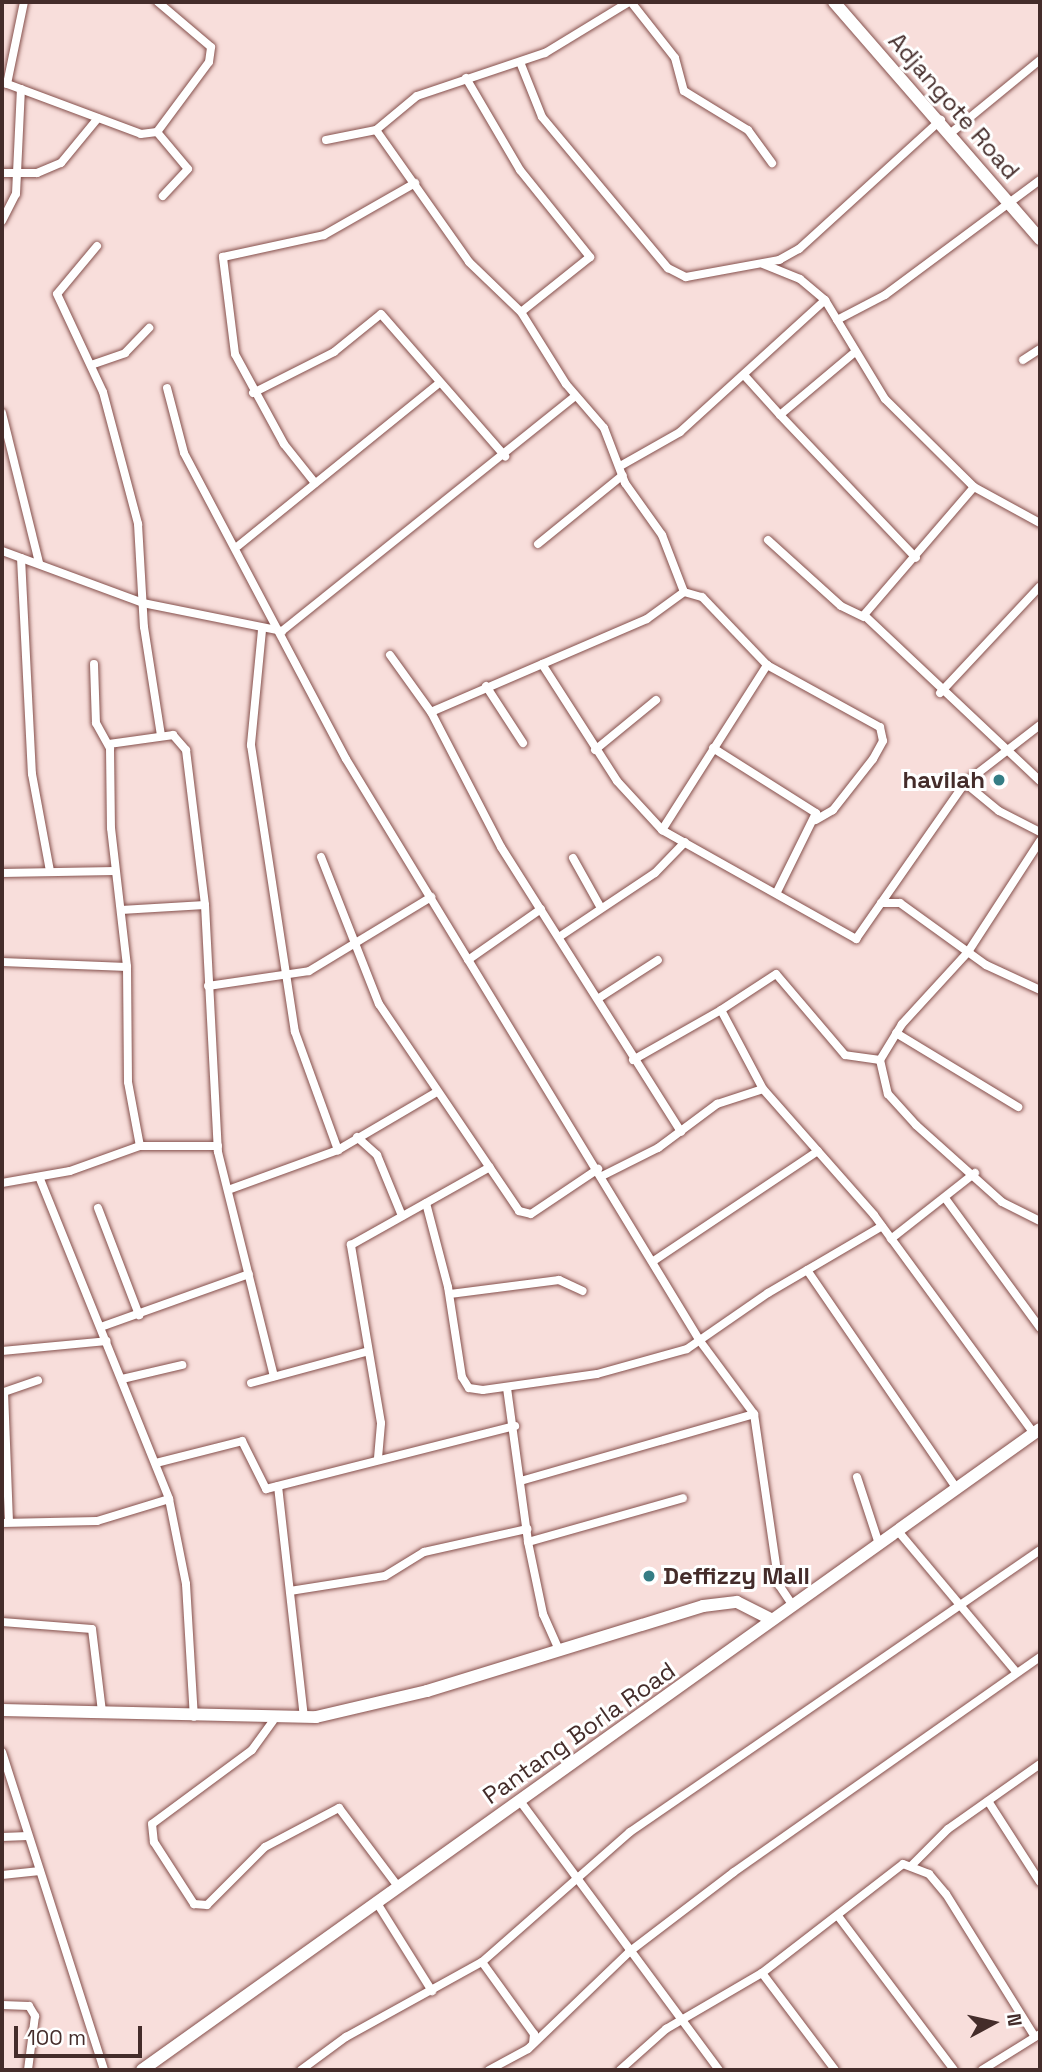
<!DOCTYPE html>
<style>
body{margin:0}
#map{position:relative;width:1042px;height:2072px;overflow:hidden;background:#f8dedb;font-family:"Space Grotesk",sans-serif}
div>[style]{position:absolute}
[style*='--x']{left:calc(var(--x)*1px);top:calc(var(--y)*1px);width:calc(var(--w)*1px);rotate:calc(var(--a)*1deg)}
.roads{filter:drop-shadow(0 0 2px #85504c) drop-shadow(0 0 2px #85504c)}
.street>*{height:8px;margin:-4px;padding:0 4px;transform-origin:4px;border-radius:4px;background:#fff}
.secondary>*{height:12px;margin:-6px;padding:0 6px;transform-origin:6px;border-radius:6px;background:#fff}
.dots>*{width:19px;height:19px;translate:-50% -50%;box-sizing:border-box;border:4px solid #fff;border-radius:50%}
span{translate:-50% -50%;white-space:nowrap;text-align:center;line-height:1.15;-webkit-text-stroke:6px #fff;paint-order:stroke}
.street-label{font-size:24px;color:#442c2a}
.poi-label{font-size:24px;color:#442c2a;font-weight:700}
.right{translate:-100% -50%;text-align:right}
.left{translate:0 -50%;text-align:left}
.frame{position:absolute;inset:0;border:4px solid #442c2a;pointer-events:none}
.north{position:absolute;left:958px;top:1988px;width:70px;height:70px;-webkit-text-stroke:5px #fff;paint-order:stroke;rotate:82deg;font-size:19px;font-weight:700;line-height:28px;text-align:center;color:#442c2a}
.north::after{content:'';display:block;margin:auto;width:24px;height:32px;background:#442c2a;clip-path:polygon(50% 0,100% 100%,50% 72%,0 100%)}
.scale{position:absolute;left:14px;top:2026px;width:128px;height:32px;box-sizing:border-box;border:4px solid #442c2a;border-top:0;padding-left:9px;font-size:21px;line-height:24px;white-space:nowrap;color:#442c2a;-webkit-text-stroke:5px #fff;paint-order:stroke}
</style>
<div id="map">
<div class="roads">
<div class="street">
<div style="--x:631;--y:2;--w:71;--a:51.8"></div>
<div style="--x:675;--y:58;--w:34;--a:75"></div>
<div style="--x:684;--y:91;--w:75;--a:31.4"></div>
<div style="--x:748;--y:130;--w:41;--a:54"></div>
<div style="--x:520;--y:62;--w:59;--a:68.2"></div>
<div style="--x:542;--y:117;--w:197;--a:50.2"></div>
<div style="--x:668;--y:268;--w:20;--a:27"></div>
<div style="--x:686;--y:277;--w:95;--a:-10.4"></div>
<div style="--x:779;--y:260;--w:23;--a:-29"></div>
<div style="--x:799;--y:249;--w:192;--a:-42.3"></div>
<div style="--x:466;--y:78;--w:107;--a:59.6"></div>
<div style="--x:520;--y:170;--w:112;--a:51.2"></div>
<div style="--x:590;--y:257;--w:88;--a:141.4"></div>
<div style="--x:2;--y:82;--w:148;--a:20.5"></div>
<div style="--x:141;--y:134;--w:16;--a:-7"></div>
<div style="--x:157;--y:132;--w:87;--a:-53.4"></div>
<div style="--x:209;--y:62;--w:15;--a:-82"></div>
<div style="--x:211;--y:47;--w:70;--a:-139.7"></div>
<div style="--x:7;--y:84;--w:84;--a:-78.3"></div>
<div style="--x:376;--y:130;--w:161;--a:54.8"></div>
<div style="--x:469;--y:262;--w:72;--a:43.9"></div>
<div style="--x:521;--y:312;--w:85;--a:58"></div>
<div style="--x:566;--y:384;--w:58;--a:49.2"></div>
<div style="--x:604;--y:428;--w:59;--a:69.1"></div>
<div style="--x:625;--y:483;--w:64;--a:54.6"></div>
<div style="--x:662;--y:535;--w:61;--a:68.9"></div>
<div style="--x:684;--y:592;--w:19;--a:16"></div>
<div style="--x:702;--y:597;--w:94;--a:46.3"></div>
<div style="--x:767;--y:665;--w:129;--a:28.8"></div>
<div style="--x:880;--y:727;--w:14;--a:78"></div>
<div style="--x:883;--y:741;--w:21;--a:119"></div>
<div style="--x:873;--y:759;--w:65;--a:128.1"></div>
<div style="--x:833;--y:810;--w:20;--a:150"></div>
<div style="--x:157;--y:132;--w:48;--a:50"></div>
<div style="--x:188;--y:169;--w:37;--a:133"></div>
<div style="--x:952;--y:132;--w:114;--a:-39.3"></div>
<div style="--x:326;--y:140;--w:51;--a:-11.3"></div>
<div style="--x:376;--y:130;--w:53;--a:-39.7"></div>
<div style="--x:417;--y:96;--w:135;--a:-18.6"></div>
<div style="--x:545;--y:53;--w:98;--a:-31.3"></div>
<div style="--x:2;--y:173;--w:35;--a:0"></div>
<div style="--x:37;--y:173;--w:26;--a:-23"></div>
<div style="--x:61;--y:163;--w:58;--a:-50.6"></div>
<div style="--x:2;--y:221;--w:30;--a:-63"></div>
<div style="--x:16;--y:194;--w:105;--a:-87.3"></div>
<div style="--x:97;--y:246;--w:62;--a:129.8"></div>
<div style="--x:57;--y:294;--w:108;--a:64.9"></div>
<div style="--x:103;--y:392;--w:137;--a:75.1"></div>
<div style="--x:138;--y:524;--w:103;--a:86.7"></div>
<div style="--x:144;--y:627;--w:109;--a:81.1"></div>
<div style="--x:763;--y:264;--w:40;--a:22"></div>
<div style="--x:800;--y:279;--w:33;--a:40"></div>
<div style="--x:825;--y:300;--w:116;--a:58.8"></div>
<div style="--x:885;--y:399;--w:125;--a:44.7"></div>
<div style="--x:974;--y:487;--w:75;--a:28.6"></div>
<div style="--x:837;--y:320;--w:54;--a:-27.5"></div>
<div style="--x:885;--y:295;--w:193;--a:-36.6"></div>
<div style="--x:855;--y:352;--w:98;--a:140"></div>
<div style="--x:780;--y:415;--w:197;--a:46.4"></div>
<div style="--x:1023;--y:360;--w:20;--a:-33"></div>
<div style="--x:91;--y:365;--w:36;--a:-19"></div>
<div style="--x:125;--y:353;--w:35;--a:-46"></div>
<div style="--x:744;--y:375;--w:54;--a:48"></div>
<div style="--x:167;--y:388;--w:67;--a:75.3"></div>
<div style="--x:184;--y:453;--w:346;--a:62.1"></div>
<div style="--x:346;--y:759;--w:681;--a:58.69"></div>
<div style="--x:700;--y:1341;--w:91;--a:53.5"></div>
<div style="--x:754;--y:1414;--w:173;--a:81.7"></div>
<div style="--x:779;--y:1585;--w:25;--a:56"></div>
<div style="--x:253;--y:393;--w:91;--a:-26.8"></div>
<div style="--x:334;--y:352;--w:60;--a:-39"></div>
<div style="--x:381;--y:314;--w:189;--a:48.9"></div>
<div style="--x:2;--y:413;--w:154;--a:76.1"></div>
<div style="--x:622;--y:465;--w:67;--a:-29.6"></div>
<div style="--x:680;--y:432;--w:196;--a:-42.3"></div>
<div style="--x:315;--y:483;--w:50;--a:-128.5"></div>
<div style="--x:284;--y:444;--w:102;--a:-118.6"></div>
<div style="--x:235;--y:354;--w:98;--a:-97.1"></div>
<div style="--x:223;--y:257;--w:103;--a:-12.3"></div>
<div style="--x:324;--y:235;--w:105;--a:-29.7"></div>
<div style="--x:974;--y:487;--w:169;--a:130.7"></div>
<div style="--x:864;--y:615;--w:242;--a:43.3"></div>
<div style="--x:768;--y:540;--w:98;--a:42.1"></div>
<div style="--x:841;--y:606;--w:25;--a:26"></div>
<div style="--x:538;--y:544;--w:109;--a:-39.1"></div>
<div style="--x:238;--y:546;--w:257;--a:-39"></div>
<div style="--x:2;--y:551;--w:150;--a:20.2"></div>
<div style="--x:143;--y:603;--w:142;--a:11.4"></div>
<div style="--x:282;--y:631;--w:376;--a:-38.7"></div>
<div style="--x:21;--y:558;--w:216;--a:87.1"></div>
<div style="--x:32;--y:774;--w:99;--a:79.5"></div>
<div style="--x:262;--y:630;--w:116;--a:95.5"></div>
<div style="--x:251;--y:745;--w:290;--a:81.3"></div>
<div style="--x:295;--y:1032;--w:126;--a:70"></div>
<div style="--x:390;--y:655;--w:70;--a:54.3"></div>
<div style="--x:431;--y:712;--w:152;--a:62.6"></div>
<div style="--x:501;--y:847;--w:337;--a:57.7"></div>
<div style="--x:94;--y:664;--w:59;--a:88.1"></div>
<div style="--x:96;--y:723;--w:29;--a:61"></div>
<div style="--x:110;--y:748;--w:80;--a:89.3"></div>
<div style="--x:111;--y:828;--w:140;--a:83.4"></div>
<div style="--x:127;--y:967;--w:115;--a:89.5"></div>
<div style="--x:128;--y:1082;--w:65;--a:79.4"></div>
<div style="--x:542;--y:664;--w:139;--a:57.3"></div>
<div style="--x:617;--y:781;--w:67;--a:47.4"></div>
<div style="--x:662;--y:830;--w:223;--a:29.3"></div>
<div style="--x:856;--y:939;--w:190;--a:-55.1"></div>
<div style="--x:965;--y:783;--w:95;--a:-37.7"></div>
<div style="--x:486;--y:686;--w:68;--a:57"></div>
<div style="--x:940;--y:693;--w:146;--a:-46.9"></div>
<div style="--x:431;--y:712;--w:235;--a:-23.3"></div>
<div style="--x:647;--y:619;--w:46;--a:-36.1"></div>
<div style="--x:109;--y:744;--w:65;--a:-8"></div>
<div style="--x:173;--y:735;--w:20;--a:49"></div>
<div style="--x:186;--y:750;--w:156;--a:83"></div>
<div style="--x:205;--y:905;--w:247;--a:87"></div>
<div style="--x:218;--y:1152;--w:231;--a:76"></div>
<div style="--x:713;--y:748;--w:122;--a:32.3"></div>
<div style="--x:816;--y:813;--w:88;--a:116.3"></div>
<div style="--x:595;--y:750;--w:79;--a:-39.3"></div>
<div style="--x:965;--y:783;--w:44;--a:39.5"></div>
<div style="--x:999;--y:811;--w:46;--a:27.1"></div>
<div style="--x:662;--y:830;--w:196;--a:-57.5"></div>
<div style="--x:1040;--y:841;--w:132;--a:123"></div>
<div style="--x:968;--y:952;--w:98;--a:132.5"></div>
<div style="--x:902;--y:1024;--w:42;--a:121.4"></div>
<div style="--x:880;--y:1060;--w:35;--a:77"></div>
<div style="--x:888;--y:1094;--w:42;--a:47.9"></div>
<div style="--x:916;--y:1125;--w:115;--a:41.8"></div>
<div style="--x:1002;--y:1202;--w:42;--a:26.6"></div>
<div style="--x:321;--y:857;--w:158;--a:68.5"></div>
<div style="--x:379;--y:1004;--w:250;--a:55.9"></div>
<div style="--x:519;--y:1211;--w:12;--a:14"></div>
<div style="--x:531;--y:1214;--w:81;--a:-33.9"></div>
<div style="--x:573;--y:858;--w:57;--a:60.8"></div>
<div style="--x:2;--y:873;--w:113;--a:-1"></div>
<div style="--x:881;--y:903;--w:19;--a:0"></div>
<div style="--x:900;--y:903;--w:106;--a:35.8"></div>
<div style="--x:986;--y:965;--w:60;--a:24.8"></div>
<div style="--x:121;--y:910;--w:84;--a:-3.4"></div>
<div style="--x:559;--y:937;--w:115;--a:-33.7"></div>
<div style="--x:655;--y:873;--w:43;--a:-45.9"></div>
<div style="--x:468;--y:960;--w:89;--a:-34.9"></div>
<div style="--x:2;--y:962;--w:125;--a:2.3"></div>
<div style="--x:208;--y:986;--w:102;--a:-8.4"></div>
<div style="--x:309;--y:971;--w:143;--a:-31.2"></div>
<div style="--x:599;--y:998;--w:70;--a:-32.8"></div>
<div style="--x:896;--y:1033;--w:143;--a:31.2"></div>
<div style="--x:633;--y:1060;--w:101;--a:-29.6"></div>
<div style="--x:880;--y:1060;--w:35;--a:-172"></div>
<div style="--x:845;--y:1055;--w:106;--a:-130.4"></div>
<div style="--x:776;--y:974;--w:66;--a:146.8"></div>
<div style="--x:721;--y:1010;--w:89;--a:62"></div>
<div style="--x:763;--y:1089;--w:168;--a:48.6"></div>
<div style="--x:874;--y:1215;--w:271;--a:53.8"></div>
<div style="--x:357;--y:1137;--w:27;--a:42"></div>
<div style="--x:377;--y:1155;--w:66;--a:67.7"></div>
<div style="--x:602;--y:1176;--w:63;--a:-26.6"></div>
<div style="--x:658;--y:1148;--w:74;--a:-36.7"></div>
<div style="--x:717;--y:1104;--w:48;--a:-18.1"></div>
<div style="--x:40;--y:1179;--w:345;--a:68"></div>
<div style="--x:169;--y:1499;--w:87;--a:78.7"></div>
<div style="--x:186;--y:1584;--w:133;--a:86.6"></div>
<div style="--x:2;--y:1183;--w:69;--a:-10"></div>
<div style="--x:70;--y:1171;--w:74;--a:-19.7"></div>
<div style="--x:140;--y:1146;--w:78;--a:0"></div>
<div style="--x:228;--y:1190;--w:117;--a:-20"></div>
<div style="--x:338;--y:1150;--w:113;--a:-30.4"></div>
<div style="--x:945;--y:1198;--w:161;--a:53.8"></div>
<div style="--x:426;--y:1203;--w:87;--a:75.3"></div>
<div style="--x:448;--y:1287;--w:91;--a:81.2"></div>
<div style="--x:462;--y:1377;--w:13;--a:58"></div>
<div style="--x:469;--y:1388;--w:14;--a:8"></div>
<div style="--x:483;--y:1390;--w:115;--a:-8"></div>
<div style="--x:597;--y:1374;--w:93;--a:-15.5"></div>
<div style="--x:687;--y:1349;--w:98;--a:-34.7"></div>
<div style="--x:768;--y:1293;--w:132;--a:-30.4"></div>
<div style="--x:98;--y:1208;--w:115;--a:69"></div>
<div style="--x:891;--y:1239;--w:107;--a:-38.2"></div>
<div style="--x:655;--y:1260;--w:196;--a:-33.8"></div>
<div style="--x:807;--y:1270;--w:264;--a:55.6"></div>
<div style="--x:450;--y:1294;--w:110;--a:-7.3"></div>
<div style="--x:559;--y:1280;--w:26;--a:25"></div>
<div style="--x:101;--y:1327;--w:157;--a:-19.7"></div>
<div style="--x:2;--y:1351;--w:105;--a:-5.4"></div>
<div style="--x:122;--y:1379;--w:62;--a:-13.1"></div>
<div style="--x:251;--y:1383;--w:118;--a:-15.2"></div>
<div style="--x:507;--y:1388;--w:155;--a:82.2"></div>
<div style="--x:528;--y:1542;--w:74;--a:78.2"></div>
<div style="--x:543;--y:1614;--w:39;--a:66"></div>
<div style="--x:378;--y:1458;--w:35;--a:-85"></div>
<div style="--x:381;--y:1423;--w:181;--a:-99.6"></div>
<div style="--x:351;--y:1245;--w:159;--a:-29.3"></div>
<div style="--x:156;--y:1463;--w:89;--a:-14.3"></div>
<div style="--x:242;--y:1441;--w:54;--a:63.4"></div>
<div style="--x:266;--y:1489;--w:257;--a:-14.2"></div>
<div style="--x:857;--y:1477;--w:71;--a:71.8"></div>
<div style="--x:524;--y:1480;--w:239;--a:-16"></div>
<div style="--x:278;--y:1486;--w:233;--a:83.6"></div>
<div style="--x:9;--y:1522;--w:130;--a:-92.2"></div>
<div style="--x:4;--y:1392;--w:36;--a:-19"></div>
<div style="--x:2;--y:1523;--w:95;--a:-1.2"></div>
<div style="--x:97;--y:1521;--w:75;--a:-17"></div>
<div style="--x:897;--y:1530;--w:185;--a:50"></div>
<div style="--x:528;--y:1542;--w:161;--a:-15.8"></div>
<div style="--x:290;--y:1591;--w:96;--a:-9"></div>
<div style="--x:385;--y:1576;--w:46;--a:-31.6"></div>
<div style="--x:424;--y:1552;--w:106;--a:-12.6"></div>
<div style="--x:2;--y:1622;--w:90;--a:4.4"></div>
<div style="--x:92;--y:1629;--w:84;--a:83.1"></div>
<div style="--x:273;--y:1721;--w:36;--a:126"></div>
<div style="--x:252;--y:1750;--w:124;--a:143.5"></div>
<div style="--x:152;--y:1824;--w:18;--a:84"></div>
<div style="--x:154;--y:1842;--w:74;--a:57.2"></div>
<div style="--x:194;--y:1904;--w:13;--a:4"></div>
<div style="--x:207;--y:1905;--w:82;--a:-45"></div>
<div style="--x:265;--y:1847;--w:84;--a:-27.8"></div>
<div style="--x:339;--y:1808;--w:100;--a:53.1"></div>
<div style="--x:2;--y:1752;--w:334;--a:72.2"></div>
<div style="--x:520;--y:1801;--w:335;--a:53.5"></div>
<div style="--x:988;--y:1801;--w:96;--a:57.3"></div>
<div style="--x:2;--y:1837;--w:26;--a:-2"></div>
<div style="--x:912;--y:1865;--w:51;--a:-45"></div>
<div style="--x:948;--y:1829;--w:113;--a:-35.2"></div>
<div style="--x:2;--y:1875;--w:38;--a:-6"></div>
<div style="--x:377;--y:1903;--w:104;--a:58"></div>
<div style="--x:838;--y:1916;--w:193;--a:53"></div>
<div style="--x:482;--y:1962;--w:89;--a:54.2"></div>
<div style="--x:534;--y:2034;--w:9;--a:96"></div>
<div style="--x:762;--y:1973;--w:121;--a:53"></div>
<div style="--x:2;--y:2005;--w:27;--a:2"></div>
<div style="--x:29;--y:2006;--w:12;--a:59"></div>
<div style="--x:35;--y:2016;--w:54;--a:97.4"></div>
<div style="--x:301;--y:2070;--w:56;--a:-36.3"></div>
<div style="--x:346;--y:2037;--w:155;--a:-28.9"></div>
<div style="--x:482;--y:1962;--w:197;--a:-41.3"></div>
<div style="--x:630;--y:1832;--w:498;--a:-34.5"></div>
<div style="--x:489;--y:2070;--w:44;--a:-28.3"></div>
<div style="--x:528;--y:2049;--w:140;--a:-43.8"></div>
<div style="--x:629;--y:1952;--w:132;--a:-37.3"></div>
<div style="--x:734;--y:1872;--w:374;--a:-35.1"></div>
<div style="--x:620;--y:2070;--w:62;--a:-41.7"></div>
<div style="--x:666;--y:2029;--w:111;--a:-30.3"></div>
<div style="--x:762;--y:1973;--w:178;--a:-37.7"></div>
<div style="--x:903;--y:1864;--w:28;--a:21"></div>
<div style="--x:929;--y:1874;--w:26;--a:50"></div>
<div style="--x:946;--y:1894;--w:168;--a:58.1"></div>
<div style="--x:982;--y:2070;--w:68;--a:-31.8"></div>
</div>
<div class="secondary">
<div style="--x:834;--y:2;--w:314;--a:49"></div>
<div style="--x:2;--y:1710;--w:314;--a:1.3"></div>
<div style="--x:316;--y:1717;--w:114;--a:-13.2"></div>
<div style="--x:427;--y:1691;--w:289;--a:-17.1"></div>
<div style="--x:703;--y:1606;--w:34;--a:-7"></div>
<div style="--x:737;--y:1602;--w:39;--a:27"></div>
<div style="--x:142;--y:2070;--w:1103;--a:-35.52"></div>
</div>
</div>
<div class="dots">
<div style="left:999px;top:780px;background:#357d85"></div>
<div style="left:649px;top:1576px;background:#357d85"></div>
</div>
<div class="street-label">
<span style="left:954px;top:106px;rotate:49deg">Adjangote Road</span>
<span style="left:579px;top:1733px;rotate:-35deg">Pantang Borla Road</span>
</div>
<div class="poi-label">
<span class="right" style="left:985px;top:780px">havilah</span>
<span class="left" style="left:663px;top:1576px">Deffizzy Mall</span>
</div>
<div class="frame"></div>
<div class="north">N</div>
<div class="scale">100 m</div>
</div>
